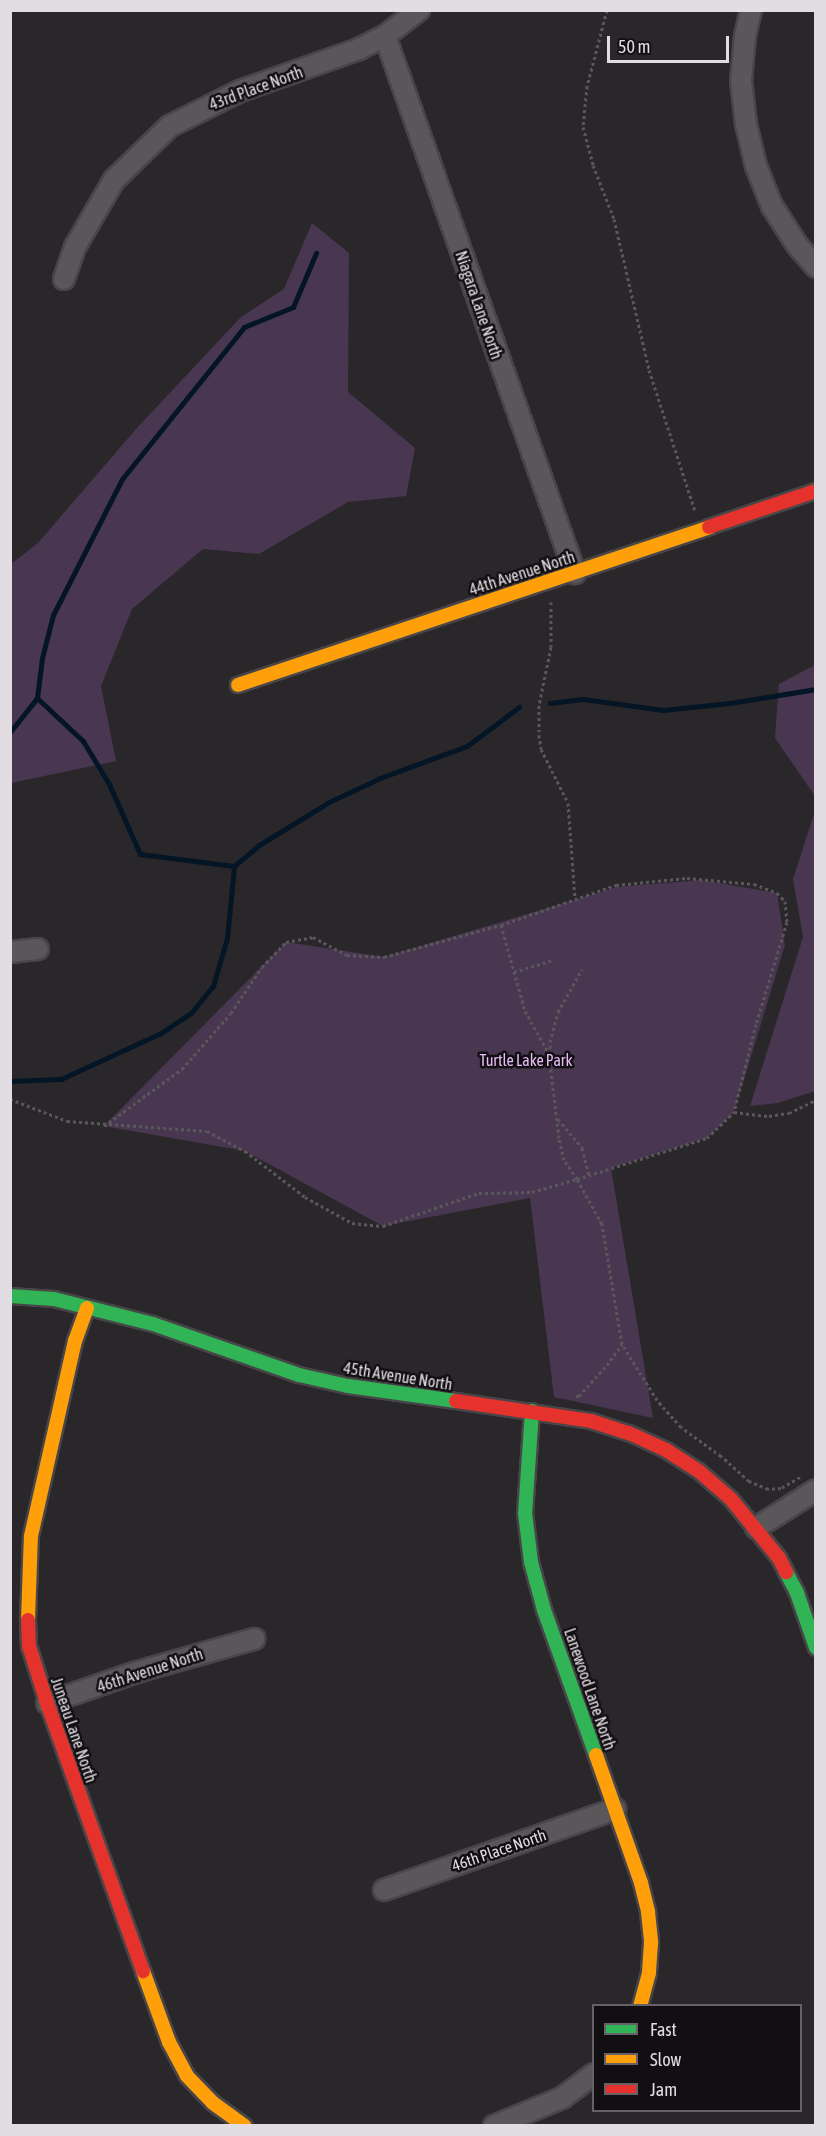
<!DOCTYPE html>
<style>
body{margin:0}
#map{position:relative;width:826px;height:2136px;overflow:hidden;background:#2a272b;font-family:"Asap Condensed",sans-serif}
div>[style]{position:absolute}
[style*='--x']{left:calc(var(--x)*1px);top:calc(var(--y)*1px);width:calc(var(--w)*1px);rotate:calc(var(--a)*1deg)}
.green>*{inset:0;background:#493651}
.stream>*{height:5px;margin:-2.5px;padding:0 2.5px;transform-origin:2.5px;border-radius:2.5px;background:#041526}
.path>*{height:3px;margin-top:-1.5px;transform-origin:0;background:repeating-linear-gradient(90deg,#5a575b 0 3px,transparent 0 6px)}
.roads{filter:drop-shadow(2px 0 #484549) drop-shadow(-2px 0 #484549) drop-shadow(0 2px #484549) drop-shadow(0 -2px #484549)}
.street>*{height:20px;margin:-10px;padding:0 10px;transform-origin:10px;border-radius:10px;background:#5a575b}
.fast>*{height:14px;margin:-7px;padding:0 7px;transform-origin:7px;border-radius:7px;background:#30b455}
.slow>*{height:14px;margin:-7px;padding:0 7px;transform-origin:7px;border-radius:7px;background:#ff9f0a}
.jam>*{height:14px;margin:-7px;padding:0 7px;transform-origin:7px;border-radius:7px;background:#e5322d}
span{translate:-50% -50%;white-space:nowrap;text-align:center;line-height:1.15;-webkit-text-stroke:5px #120f13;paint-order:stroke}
.street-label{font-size:16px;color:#e1dde2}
.park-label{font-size:16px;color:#e7bcf6}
.frame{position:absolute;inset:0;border:12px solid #e1dde2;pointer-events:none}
.legend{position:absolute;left:592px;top:2004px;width:210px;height:108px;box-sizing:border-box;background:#120f13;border:2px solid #656166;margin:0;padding:8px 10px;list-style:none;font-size:18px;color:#e1dde2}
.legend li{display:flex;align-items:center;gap:12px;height:30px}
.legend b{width:30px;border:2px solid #656166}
.scale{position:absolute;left:607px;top:36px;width:122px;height:27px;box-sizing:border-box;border:3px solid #e1dde2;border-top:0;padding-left:8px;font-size:18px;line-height:21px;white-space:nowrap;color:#e1dde2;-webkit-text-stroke:4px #120f13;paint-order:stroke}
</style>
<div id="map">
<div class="green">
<div style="clip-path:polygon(312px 223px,349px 253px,348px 392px,415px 448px,406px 496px,348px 502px,259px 554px,203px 549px,132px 609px,101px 686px,116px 761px,11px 783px,11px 564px,38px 543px,136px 429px,241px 317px,284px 289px)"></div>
<div style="clip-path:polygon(815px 665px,815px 796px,775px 738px,779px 684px)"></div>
<div style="clip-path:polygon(815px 811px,815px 1091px,778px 1103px,750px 1106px,803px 937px,793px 879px)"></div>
<div style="clip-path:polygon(701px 880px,777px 893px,785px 945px,734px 1112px,707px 1138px,611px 1168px,653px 1418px,554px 1397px,530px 1198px,383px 1226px,245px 1151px,104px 1126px,286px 942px,384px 957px,617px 887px)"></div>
</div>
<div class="stream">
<div style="--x:550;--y:703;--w:33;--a:-7"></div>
<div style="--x:583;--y:699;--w:81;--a:7.8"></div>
<div style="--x:663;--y:710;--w:67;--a:-6"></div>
<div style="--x:730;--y:703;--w:87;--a:-9.2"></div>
<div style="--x:10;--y:732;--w:43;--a:-51.5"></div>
<div style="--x:234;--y:866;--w:95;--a:-172.7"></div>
<div style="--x:140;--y:854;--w:77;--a:-113.9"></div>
<div style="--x:109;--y:784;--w:50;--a:-121.2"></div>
<div style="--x:83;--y:741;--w:63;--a:-136.9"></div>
<div style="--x:37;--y:698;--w:40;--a:-82.9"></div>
<div style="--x:42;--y:658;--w:44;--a:-75.7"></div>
<div style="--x:53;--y:615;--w:153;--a:-63.1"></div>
<div style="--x:122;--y:479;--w:195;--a:-51.2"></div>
<div style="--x:244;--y:327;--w:53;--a:-22.2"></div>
<div style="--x:293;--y:307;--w:59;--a:-66.9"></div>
<div style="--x:10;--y:1081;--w:51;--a:-2.2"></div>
<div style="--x:61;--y:1079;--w:110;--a:-24.7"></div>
<div style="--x:161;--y:1033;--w:36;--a:-34"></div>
<div style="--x:191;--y:1013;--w:35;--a:-51"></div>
<div style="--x:213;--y:986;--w:50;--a:-73.7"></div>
<div style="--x:227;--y:938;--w:72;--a:-84.4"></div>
<div style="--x:234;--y:866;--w:33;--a:-40"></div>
<div style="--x:259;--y:845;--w:82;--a:-31.6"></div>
<div style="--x:329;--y:802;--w:56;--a:-25.2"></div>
<div style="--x:380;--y:778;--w:93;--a:-20.2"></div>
<div style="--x:467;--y:746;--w:65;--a:-36.9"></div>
</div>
<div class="path">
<div style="--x:607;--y:10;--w:79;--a:104.7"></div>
<div style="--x:587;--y:86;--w:41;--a:95.6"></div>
<div style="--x:583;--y:127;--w:39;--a:75"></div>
<div style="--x:593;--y:165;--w:58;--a:68.7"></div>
<div style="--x:614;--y:219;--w:155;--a:76.9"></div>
<div style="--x:649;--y:370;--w:148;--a:71.9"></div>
<div style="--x:551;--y:602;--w:45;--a:90"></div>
<div style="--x:551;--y:647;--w:59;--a:101.7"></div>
<div style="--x:539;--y:705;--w:30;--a:90"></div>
<div style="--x:539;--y:735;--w:14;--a:82"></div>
<div style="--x:541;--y:749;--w:60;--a:63.4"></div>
<div style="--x:568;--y:803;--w:95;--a:85.8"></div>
<div style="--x:501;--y:925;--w:89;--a:74.4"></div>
<div style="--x:525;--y:1011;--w:49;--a:60.8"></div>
<div style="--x:514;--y:972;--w:39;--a:-17"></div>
<div style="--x:10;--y:1099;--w:61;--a:21.1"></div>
<div style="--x:67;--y:1121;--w:140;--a:4.1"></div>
<div style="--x:207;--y:1131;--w:43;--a:27.8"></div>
<div style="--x:245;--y:1151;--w:76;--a:37.5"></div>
<div style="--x:305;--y:1197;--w:54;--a:29"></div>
<div style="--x:352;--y:1223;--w:31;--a:6"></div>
<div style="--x:383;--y:1226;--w:102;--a:-19"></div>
<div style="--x:479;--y:1193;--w:53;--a:-1.1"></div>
<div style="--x:532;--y:1192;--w:47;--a:-16.1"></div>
<div style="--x:577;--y:1179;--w:23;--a:-124"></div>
<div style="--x:564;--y:1160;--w:23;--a:-103"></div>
<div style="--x:559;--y:1138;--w:66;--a:-96.9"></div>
<div style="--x:551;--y:1072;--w:30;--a:-92"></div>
<div style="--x:550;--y:1042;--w:31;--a:-75"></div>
<div style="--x:558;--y:1012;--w:49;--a:-60.8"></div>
<div style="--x:558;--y:1119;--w:38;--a:50"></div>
<div style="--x:582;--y:1148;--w:29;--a:76"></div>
<div style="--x:104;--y:1126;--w:97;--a:-36.2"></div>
<div style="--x:182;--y:1069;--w:74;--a:-48.8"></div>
<div style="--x:231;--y:1013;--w:55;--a:-56"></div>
<div style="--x:262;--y:967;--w:35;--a:-46"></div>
<div style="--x:286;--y:942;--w:27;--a:-10"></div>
<div style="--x:313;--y:937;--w:38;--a:28"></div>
<div style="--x:347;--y:955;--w:37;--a:3"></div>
<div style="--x:384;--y:957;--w:121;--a:-15.3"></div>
<div style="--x:501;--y:925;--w:122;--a:-19.2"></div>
<div style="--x:616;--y:885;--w:71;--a:-5.6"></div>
<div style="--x:687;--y:878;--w:67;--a:5.1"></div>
<div style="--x:754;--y:884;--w:25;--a:21"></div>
<div style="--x:777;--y:893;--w:11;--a:45"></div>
<div style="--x:785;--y:901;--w:21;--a:85"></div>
<div style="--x:787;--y:922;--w:107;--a:106.9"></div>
<div style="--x:756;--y:1024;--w:91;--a:104"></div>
<div style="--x:576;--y:1396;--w:3;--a:0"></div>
<div style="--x:579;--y:1396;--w:42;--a:-47.9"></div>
<div style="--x:607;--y:1365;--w:26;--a:-54"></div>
<div style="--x:800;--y:1477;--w:22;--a:150"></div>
<div style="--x:781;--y:1488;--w:13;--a:176"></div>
<div style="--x:768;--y:1489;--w:21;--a:-157"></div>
<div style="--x:749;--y:1481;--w:38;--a:-138"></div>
<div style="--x:721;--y:1456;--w:49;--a:-144.1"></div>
<div style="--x:681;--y:1427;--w:36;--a:-132"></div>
<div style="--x:657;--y:1400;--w:66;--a:-122"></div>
<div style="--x:622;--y:1344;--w:122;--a:-99.5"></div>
<div style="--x:602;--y:1224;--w:51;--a:-119.1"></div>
<div style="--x:577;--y:1179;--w:136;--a:-17.5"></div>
<div style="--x:707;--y:1138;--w:37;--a:-44"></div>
<div style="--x:734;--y:1112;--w:35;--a:7"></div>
<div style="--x:769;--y:1116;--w:20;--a:-9"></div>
<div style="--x:789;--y:1113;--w:30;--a:-26"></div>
</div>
<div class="roads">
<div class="street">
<div style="--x:751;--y:10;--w:27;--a:103"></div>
<div style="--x:745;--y:36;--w:45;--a:95.1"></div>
<div style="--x:741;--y:81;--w:43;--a:83.4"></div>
<div style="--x:746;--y:124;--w:43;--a:76.6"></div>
<div style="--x:756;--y:166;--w:43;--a:68.2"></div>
<div style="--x:772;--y:206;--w:46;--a:57.3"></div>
<div style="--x:797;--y:245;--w:29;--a:49"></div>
<div style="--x:385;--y:36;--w:570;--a:70.52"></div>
<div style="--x:64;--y:279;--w:34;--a:-71"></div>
<div style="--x:75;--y:247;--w:78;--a:-59.8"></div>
<div style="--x:114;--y:180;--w:78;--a:-44"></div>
<div style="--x:170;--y:126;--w:78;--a:-26.6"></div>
<div style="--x:240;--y:91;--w:126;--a:-19.4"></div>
<div style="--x:359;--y:49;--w:29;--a:-27"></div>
<div style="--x:385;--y:36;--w:43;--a:-37.4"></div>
<div style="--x:10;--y:952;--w:28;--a:-6"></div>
<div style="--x:756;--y:1528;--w:71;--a:-32.3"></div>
<div style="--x:47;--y:1703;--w:95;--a:-19"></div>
<div style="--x:137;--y:1672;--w:122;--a:-15.8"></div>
<div style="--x:384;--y:1890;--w:245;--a:-19.3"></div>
<div style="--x:494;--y:2126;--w:74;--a:-22.4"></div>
<div style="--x:562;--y:2098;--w:40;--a:-37"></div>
</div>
<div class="fast">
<div style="--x:10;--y:1296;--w:44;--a:3.9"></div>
<div style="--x:54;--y:1299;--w:102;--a:14.2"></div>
<div style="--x:153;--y:1324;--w:155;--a:19.3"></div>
<div style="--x:299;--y:1375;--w:50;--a:12.7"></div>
<div style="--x:348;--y:1386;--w:109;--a:7.9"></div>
<div style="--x:532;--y:1411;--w:102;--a:93.9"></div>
<div style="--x:525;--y:1513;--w:49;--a:83"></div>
<div style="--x:531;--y:1562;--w:50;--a:74.8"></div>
<div style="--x:544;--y:1610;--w:154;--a:70.3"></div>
<div style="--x:786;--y:1572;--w:24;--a:62"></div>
<div style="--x:797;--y:1593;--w:58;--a:70.9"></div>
</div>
<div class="slow">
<div style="--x:238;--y:685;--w:497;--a:-18.5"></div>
<div style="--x:28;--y:1620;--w:84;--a:-88"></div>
<div style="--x:31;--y:1536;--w:200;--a:-77.3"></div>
<div style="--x:75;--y:1341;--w:35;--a:-70"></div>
<div style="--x:596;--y:1755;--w:136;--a:70.6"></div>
<div style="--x:641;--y:1883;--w:30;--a:76"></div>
<div style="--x:648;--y:1912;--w:31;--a:84"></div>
<div style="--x:651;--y:1943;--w:30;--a:94"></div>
<div style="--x:649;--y:1973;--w:34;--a:105"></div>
<div style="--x:143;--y:1971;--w:76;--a:69.9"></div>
<div style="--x:169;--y:2042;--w:38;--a:62"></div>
<div style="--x:187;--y:2076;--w:37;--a:46"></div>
<div style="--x:213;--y:2103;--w:39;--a:36"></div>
</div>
<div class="jam">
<div style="--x:709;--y:527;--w:113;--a:-18.6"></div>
<div style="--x:456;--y:1401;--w:136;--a:8.4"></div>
<div style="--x:591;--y:1421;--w:40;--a:18"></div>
<div style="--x:629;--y:1433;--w:41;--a:24.7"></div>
<div style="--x:666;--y:1450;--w:40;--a:32.9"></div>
<div style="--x:700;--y:1472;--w:41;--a:41.1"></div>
<div style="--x:731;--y:1499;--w:76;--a:50.9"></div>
<div style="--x:779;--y:1558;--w:16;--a:63"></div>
<div style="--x:28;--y:1620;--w:26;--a:88"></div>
<div style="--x:29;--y:1646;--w:60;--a:72.5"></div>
<div style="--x:47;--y:1703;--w:285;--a:70.3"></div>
</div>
</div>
<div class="street-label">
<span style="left:256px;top:88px;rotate:-20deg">43rd Place North</span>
<span style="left:479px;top:305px;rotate:71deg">Niagara Lane North</span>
<span style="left:522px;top:573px;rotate:-18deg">44th Avenue North</span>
<span style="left:398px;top:1376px;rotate:9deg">45th Avenue North</span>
<span style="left:150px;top:1670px;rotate:-18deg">46th Avenue North</span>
<span style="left:590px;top:1689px;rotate:71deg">Lanewood Lane North</span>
<span style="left:74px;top:1730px;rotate:71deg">Juneau Lane North</span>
<span style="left:499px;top:1850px;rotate:-19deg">46th Place North</span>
</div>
<div class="park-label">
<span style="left:526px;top:1060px">Turtle Lake Park</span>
</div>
<div class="frame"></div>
<ul class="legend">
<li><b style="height:8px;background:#30b455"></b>Fast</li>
<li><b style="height:8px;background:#ff9f0a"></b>Slow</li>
<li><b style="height:8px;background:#e5322d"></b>Jam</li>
</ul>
<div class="scale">50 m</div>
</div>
